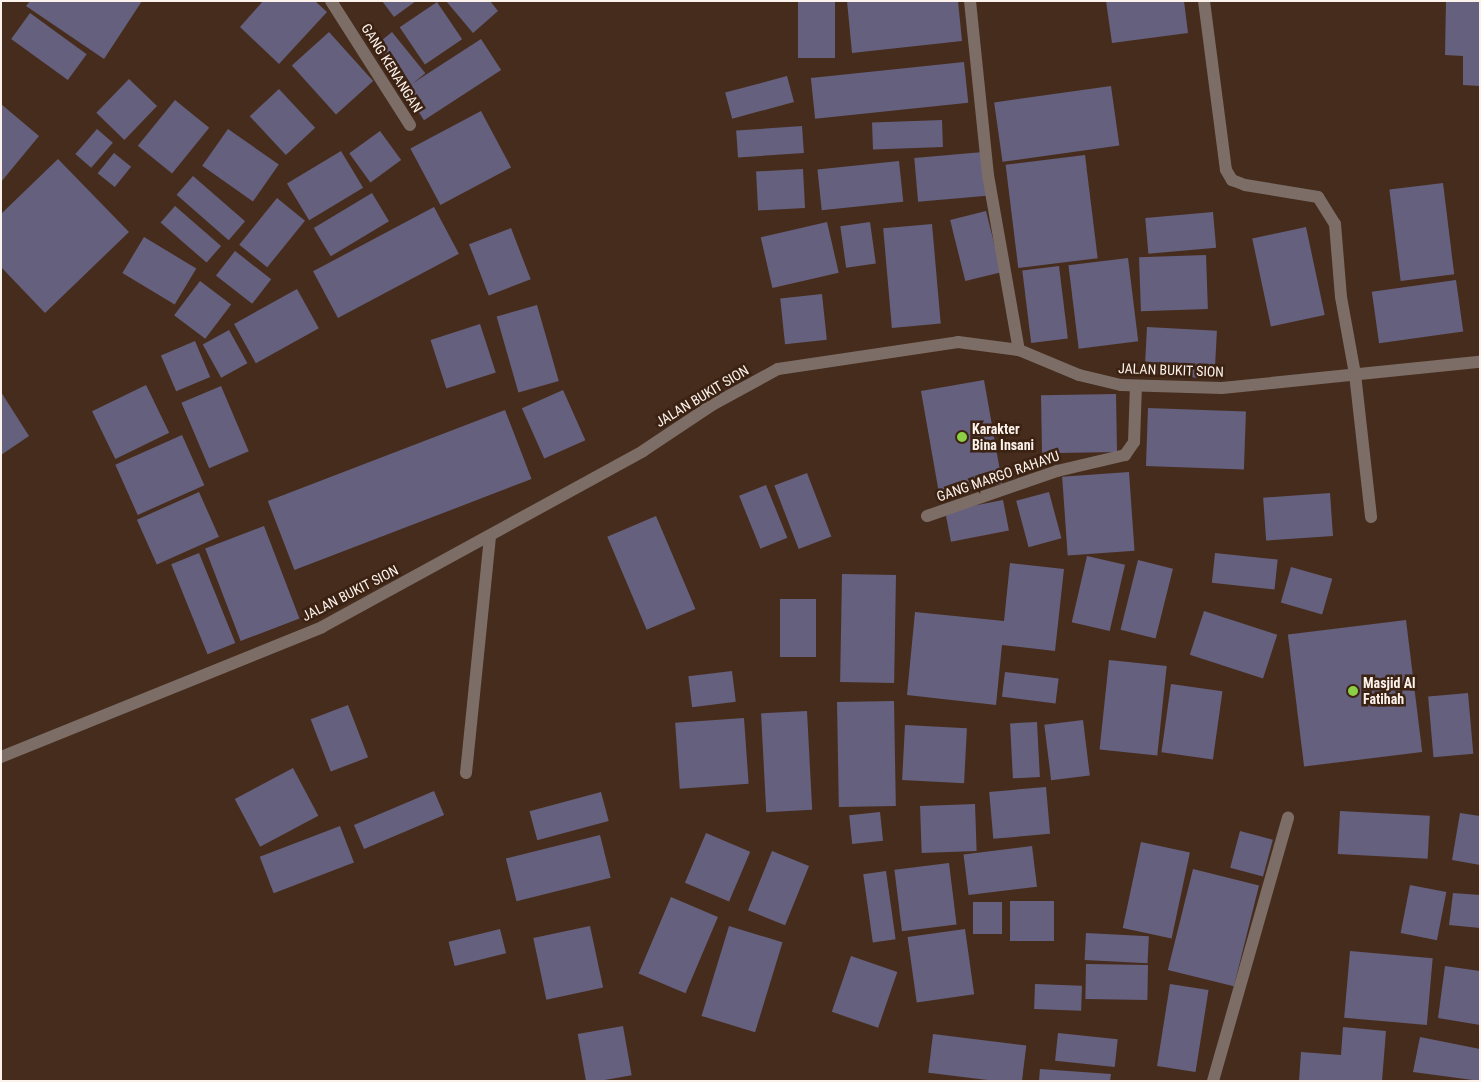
<!DOCTYPE html>
<style>
body{margin:0}
#map{position:relative;width:1481px;height:1082px;overflow:hidden;background:#462c1c;font-family:"Roboto Condensed",sans-serif}
div>[style]{position:absolute}
[style*='--x']{left:calc(var(--x)*1px);top:calc(var(--y)*1px);width:calc(var(--w)*1px);rotate:calc(var(--a)*1deg)}
.building>*{inset:0;background:#65607e;transform-origin:0 0}
.minor>*{height:12px;margin:-6px;padding:0 6px;transform-origin:6px;border-radius:6px;background:#7c6d67}
.dots>*{width:14px;height:14px;translate:-50% -50%;box-sizing:border-box;border:2px solid #3b2212;border-radius:50%}
span{translate:-50% -50%;white-space:nowrap;text-align:center;line-height:1.15;-webkit-text-stroke:5px #3b2212;paint-order:stroke}
.street-label{font-size:14px;color:#fcf2ec}
.poi-label{font-size:14px;color:#fcf2ec;font-weight:700}
.left{translate:0 -50%;text-align:left}
.frame{position:absolute;inset:0;border:2px solid #fcf2ec;pointer-events:none}
</style>
<div id="map">
<div class="building">
<div style="clip-path:polygon(30px 1px,142px 1px,104px 59px,26px 6px)"></div>
<div style="clip-path:polygon(263px 1px,315px 1px,327px 12px,279px 64px,240px 27px)"></div>
<div style="clip-path:polygon(382px 1px,416px 1px,394px 17px)"></div>
<div style="clip-path:polygon(446px 1px,490px 1px,498px 11px,473px 33px)"></div>
<div style="left:798px;top:1px;width:37px;height:57px"></div>
<div style="clip-path:polygon(847px 1px,958px 1px,962px 41px,852px 53px)"></div>
<div style="clip-path:polygon(1106px 1px,1184px 1px,1188px 33px,1112px 43px)"></div>
<div style="clip-path:polygon(1446px 1px,1480px 1px,1480px 86px,1463px 85px,1463px 56px,1445px 55px)"></div>
<div style="left:437px;top:2px;width:45px;height:45px;rotate:56deg"></div>
<div style="left:30px;top:13px;width:70px;height:32px;rotate:36deg"></div>
<div style="left:329px;top:32px;width:66px;height:50px;rotate:48deg"></div>
<div style="left:392px;top:32px;width:53px;height:22px;rotate:51deg"></div>
<div style="left:481px;top:39px;width:37px;height:92px;rotate:57deg"></div>
<div style="left:964px;top:62px;width:41px;height:154px;rotate:84deg"></div>
<div style="left:787px;top:76px;width:27px;height:64px;rotate:75deg"></div>
<div style="left:129px;top:79px;width:39px;height:47px;rotate:44deg"></div>
<div style="left:1111px;top:86px;width:60px;height:118px;rotate:82deg"></div>
<div style="left:279px;top:89px;width:53px;height:40px;rotate:47deg"></div>
<div style="left:175px;top:100px;width:44px;height:59px;rotate:39deg"></div>
<div style="clip-path:polygon(1px 104px,39px 136px,1px 182px)"></div>
<div style="left:481px;top:111px;width:64px;height:80px;rotate:62deg"></div>
<div style="left:942px;top:120px;width:27px;height:70px;rotate:88deg"></div>
<div style="left:802px;top:126px;width:27px;height:66px;rotate:86deg"></div>
<div style="left:97px;top:129px;width:21px;height:33px;rotate:41deg"></div>
<div style="left:228px;top:129px;width:62px;height:45px;rotate:35deg"></div>
<div style="left:380px;top:131px;width:36px;height:38px;rotate:54deg"></div>
<div style="left:341px;top:151px;width:43px;height:63px;rotate:59deg"></div>
<div style="left:983px;top:152px;width:44px;height:69px;rotate:85deg"></div>
<div style="left:114px;top:153px;width:22px;height:26px;rotate:39deg"></div>
<div style="left:1085px;top:155px;width:104px;height:80px;rotate:83deg"></div>
<div style="clip-path:polygon(58px 159px,129px 232px,45px 313px,1px 267px,1px 214px)"></div>
<div style="left:899px;top:161px;width:41px;height:82px;rotate:84deg"></div>
<div style="left:803px;top:169px;width:39px;height:47px;rotate:87deg"></div>
<div style="left:193px;top:176px;width:69px;height:25px;rotate:41deg"></div>
<div style="left:1443px;top:183px;width:92px;height:54px;rotate:83deg"></div>
<div style="left:372px;top:193px;width:33px;height:68px;rotate:59deg"></div>
<div style="left:277px;top:198px;width:36px;height:60px;rotate:39deg"></div>
<div style="left:175px;top:206px;width:61px;height:22px;rotate:41deg"></div>
<div style="left:434px;top:207px;width:53px;height:137px;rotate:62deg"></div>
<div style="left:986px;top:211px;width:63px;height:37px;rotate:76deg"></div>
<div style="left:1213px;top:212px;width:36px;height:68px;rotate:85deg"></div>
<div style="left:827px;top:222px;width:52px;height:68px;rotate:77deg"></div>
<div style="left:870px;top:222px;width:42px;height:30px;rotate:82deg"></div>
<div style="left:932px;top:224px;width:100px;height:49px;rotate:85deg"></div>
<div style="left:1306px;top:227px;width:90px;height:55px;rotate:78deg"></div>
<div style="left:511px;top:228px;width:55px;height:45px;rotate:69deg"></div>
<div style="left:144px;top:237px;width:61px;height:42px;rotate:31deg"></div>
<div style="left:235px;top:251px;width:46px;height:31px;rotate:38deg"></div>
<div style="left:1206px;top:255px;width:54px;height:67px;rotate:88deg"></div>
<div style="left:1128px;top:258px;width:84px;height:60px;rotate:83deg"></div>
<div style="left:1059px;top:266px;width:73px;height:37px;rotate:83deg"></div>
<div style="left:1456px;top:280px;width:52px;height:85px;rotate:82deg"></div>
<div style="left:200px;top:281px;width:39px;height:43px;rotate:37deg"></div>
<div style="left:297px;top:289px;width:45px;height:72px;rotate:61deg"></div>
<div style="left:822px;top:294px;width:46px;height:42px;rotate:84deg"></div>
<div style="left:537px;top:305px;width:79px;height:42px;rotate:74deg"></div>
<div style="left:480px;top:324px;width:51px;height:52px;rotate:72deg"></div>
<div style="left:1147px;top:327px;width:70px;height:48px;rotate:3deg"></div>
<div style="left:229px;top:330px;width:38px;height:30px;rotate:61deg"></div>
<div style="left:195px;top:341px;width:39px;height:37px;rotate:67deg"></div>
<div style="left:984px;top:380px;width:105px;height:64px;rotate:80deg"></div>
<div style="left:146px;top:385px;width:53px;height:60px;rotate:64deg"></div>
<div style="left:221px;top:386px;width:71px;height:43px;rotate:67deg"></div>
<div style="left:563px;top:390px;width:55px;height:45px;rotate:66deg"></div>
<div style="clip-path:polygon(1px 392px,29px 436px,1px 455px)"></div>
<div style="left:1116px;top:394px;width:58px;height:75px;rotate:89deg"></div>
<div style="left:1148px;top:408px;width:98px;height:58px;rotate:2deg"></div>
<div style="left:505px;top:410px;width:74px;height:254px;rotate:69deg"></div>
<div style="left:182px;top:435px;width:55px;height:73px;rotate:66deg"></div>
<div style="left:1129px;top:472px;width:79px;height:67px;rotate:86deg"></div>
<div style="left:807px;top:473px;width:68px;height:35px;rotate:69deg"></div>
<div style="left:766px;top:485px;width:57px;height:29px;rotate:68deg"></div>
<div style="left:199px;top:492px;width:49px;height:68px;rotate:66deg"></div>
<div style="left:1049px;top:492px;width:48px;height:34px;rotate:75deg"></div>
<div style="left:1330px;top:493px;width:43px;height:67px;rotate:86deg"></div>
<div style="left:1003px;top:500px;width:31px;height:59px;rotate:79deg"></div>
<div style="left:656px;top:516px;width:101px;height:53px;rotate:67deg"></div>
<div style="left:264px;top:526px;width:99px;height:63px;rotate:69deg"></div>
<div style="left:199px;top:553px;width:97px;height:30px;rotate:68deg"></div>
<div style="left:1215px;top:553px;width:63px;height:30px;rotate:6deg"></div>
<div style="left:1087px;top:556px;width:39px;height:68px;rotate:13deg"></div>
<div style="left:1138px;top:560px;width:36px;height:72px;rotate:14deg"></div>
<div style="clip-path:polygon(1010px 563px,1064px 569px,1055px 651px,1002px 645px,996px 705px,907px 695px,915px 612px,1004px 621px)"></div>
<div style="left:1291px;top:567px;width:43px;height:37px;rotate:16deg"></div>
<div style="left:842px;top:574px;width:54px;height:108px;rotate:1deg"></div>
<div style="left:780px;top:599px;width:36px;height:58px"></div>
<div style="left:1204px;top:611px;width:77px;height:46px;rotate:18deg"></div>
<div style="left:1406px;top:620px;width:133px;height:119px;rotate:83deg"></div>
<div style="left:1109px;top:660px;width:58px;height:90px;rotate:6deg"></div>
<div style="left:732px;top:671px;width:31px;height:44px;rotate:83deg"></div>
<div style="left:1005px;top:672px;width:54px;height:25px;rotate:7deg"></div>
<div style="left:1171px;top:684px;width:52px;height:69px;rotate:8deg"></div>
<div style="left:1468px;top:693px;width:61px;height:40px;rotate:85deg"></div>
<div style="left:894px;top:701px;width:105px;height:57px;rotate:89deg"></div>
<div style="left:348px;top:705px;width:56px;height:40px;rotate:69deg"></div>
<div style="left:807px;top:711px;width:99px;height:46px;rotate:87deg"></div>
<div style="left:744px;top:718px;width:66px;height:69px;rotate:86deg"></div>
<div style="left:1083px;top:720px;width:56px;height:39px;rotate:83deg"></div>
<div style="left:1037px;top:722px;width:55px;height:27px;rotate:87deg"></div>
<div style="left:905px;top:725px;width:62px;height:55px;rotate:3deg"></div>
<div style="left:293px;top:768px;width:54px;height:66px;rotate:62deg"></div>
<div style="left:1046px;top:787px;width:47px;height:57px;rotate:85deg"></div>
<div style="left:434px;top:791px;width:26px;height:87px;rotate:67deg"></div>
<div style="left:601px;top:792px;width:30px;height:74px;rotate:75deg"></div>
<div style="left:975px;top:804px;width:47px;height:55px;rotate:88deg"></div>
<div style="left:1340px;top:811px;width:90px;height:43px;rotate:3deg"></div>
<div style="left:880px;top:812px;width:29px;height:31px;rotate:84deg"></div>
<div style="clip-path:polygon(1460px 813px,1480px 816px,1480px 865px,1452px 860px)"></div>
<div style="left:340px;top:826px;width:39px;height:86px;rotate:69deg"></div>
<div style="left:1240px;top:831px;width:34px;height:38px;rotate:15deg"></div>
<div style="left:706px;top:833px;width:48px;height:54px;rotate:23deg"></div>
<div style="left:600px;top:835px;width:44px;height:97px;rotate:76deg"></div>
<div style="left:1141px;top:842px;width:50px;height:88px;rotate:12deg"></div>
<div style="left:1032px;top:846px;width:41px;height:69px;rotate:83deg"></div>
<div style="left:772px;top:851px;width:40px;height:64px;rotate:22deg"></div>
<div style="left:949px;top:863px;width:62px;height:55px;rotate:83deg"></div>
<div style="left:1193px;top:869px;width:68px;height:104px;rotate:14deg"></div>
<div style="left:886px;top:871px;width:69px;height:23px;rotate:82deg"></div>
<div style="left:1410px;top:885px;width:37px;height:49px;rotate:11deg"></div>
<div style="clip-path:polygon(1453px 893px,1480px 895px,1480px 928px,1449px 925px)"></div>
<div style="left:671px;top:897px;width:51px;height:83px;rotate:23deg"></div>
<div style="left:1010px;top:901px;width:44px;height:40px"></div>
<div style="left:973px;top:902px;width:29px;height:32px"></div>
<div style="left:590px;top:926px;width:63px;height:58px;rotate:78deg"></div>
<div style="left:729px;top:926px;width:56px;height:94px;rotate:17deg"></div>
<div style="left:500px;top:929px;width:25px;height:53px;rotate:76deg"></div>
<div style="left:965px;top:929px;width:66px;height:58px;rotate:82deg"></div>
<div style="left:1086px;top:933px;width:63px;height:27px;rotate:3deg"></div>
<div style="left:1350px;top:951px;width:83px;height:67px;rotate:5deg"></div>
<div style="left:851px;top:956px;width:49px;height:59px;rotate:19deg"></div>
<div style="left:1086px;top:964px;width:62px;height:35px;rotate:1deg"></div>
<div style="clip-path:polygon(1445px 966px,1480px 971px,1480px 1025px,1438px 1018px)"></div>
<div style="left:1035px;top:984px;width:47px;height:25px;rotate:2deg"></div>
<div style="left:1170px;top:984px;width:39px;height:83px;rotate:9deg"></div>
<div style="left:623px;top:1026px;width:50px;height:46px;rotate:80deg"></div>
<div style="clip-path:polygon(1343px 1027px,1386px 1031px,1382px 1081px,1299px 1081px,1301px 1052px,1341px 1055px)"></div>
<div style="left:1058px;top:1033px;width:60px;height:28px;rotate:6deg"></div>
<div style="left:933px;top:1034px;width:94px;height:39px;rotate:7deg"></div>
<div style="clip-path:polygon(1420px 1037px,1480px 1049px,1480px 1081px,1413px 1072px)"></div>
<div style="clip-path:polygon(1040px 1069px,1111px 1074px,1110px 1081px,1039px 1081px)"></div>
</div>
<div class="minor">
<div style="--x:331;--y:1;--w:147;--a:57.5"></div>
<div style="--x:970;--y:1;--w:175;--a:84.1"></div>
<div style="--x:988;--y:175;--w:178;--a:80"></div>
<div style="--x:1204;--y:1;--w:170;--a:82.6"></div>
<div style="--x:1226;--y:170;--w:12;--a:59"></div>
<div style="--x:1232;--y:180;--w:14;--a:21"></div>
<div style="--x:1245;--y:185;--w:74;--a:9.3"></div>
<div style="--x:1318;--y:197;--w:32;--a:58"></div>
<div style="--x:1335;--y:224;--w:73;--a:85.3"></div>
<div style="--x:1341;--y:297;--w:78;--a:79.7"></div>
<div style="--x:1355;--y:374;--w:144;--a:83.6"></div>
<div style="--x:927;--y:516;--w:138;--a:-19.1"></div>
<div style="--x:1057;--y:471;--w:70;--a:-13.2"></div>
<div style="--x:1125;--y:455;--w:16;--a:-55"></div>
<div style="--x:1134;--y:442;--w:56;--a:-88"></div>
<div style="--x:1;--y:757;--w:346;--a:-22"></div>
<div style="--x:322;--y:627;--w:366;--a:-28.7"></div>
<div style="--x:643;--y:451;--w:83;--a:-33.7"></div>
<div style="--x:712;--y:405;--w:75;--a:-28.6"></div>
<div style="--x:778;--y:369;--w:182;--a:-8.5"></div>
<div style="--x:958;--y:342;--w:62;--a:7.5"></div>
<div style="--x:1019;--y:350;--w:65;--a:22.6"></div>
<div style="--x:1079;--y:375;--w:43;--a:13.4"></div>
<div style="--x:1121;--y:385;--w:101;--a:1.7"></div>
<div style="--x:1222;--y:388;--w:259;--a:-5.8"></div>
<div style="--x:466;--y:773;--w:238;--a:-84.2"></div>
<div style="--x:1213;--y:1081;--w:274;--a:-74.1"></div>
</div>
<div class="dots">
<div style="left:962px;top:437px;background:#8cce45"></div>
<div style="left:1353px;top:691px;background:#8cce45"></div>
</div>
<div class="street-label">
<span style="left:392px;top:68px;rotate:58deg">GANG KENANGAN</span>
<span style="left:1171px;top:370px;rotate:2deg">JALAN BUKIT SION</span>
<span style="left:702px;top:396px;rotate:-31deg">JALAN BUKIT SION</span>
<span style="left:998px;top:476px;rotate:-19deg">GANG MARGO RAHAYU</span>
<span style="left:350px;top:593px;rotate:-27deg">JALAN BUKIT SION</span>
</div>
<div class="poi-label">
<span class="left" style="left:972px;top:437px">Karakter<br>Bina Insani</span>
<span class="left" style="left:1363px;top:691px">Masjid Al<br>Fatihah</span>
</div>
<div class="frame"></div>
</div>
